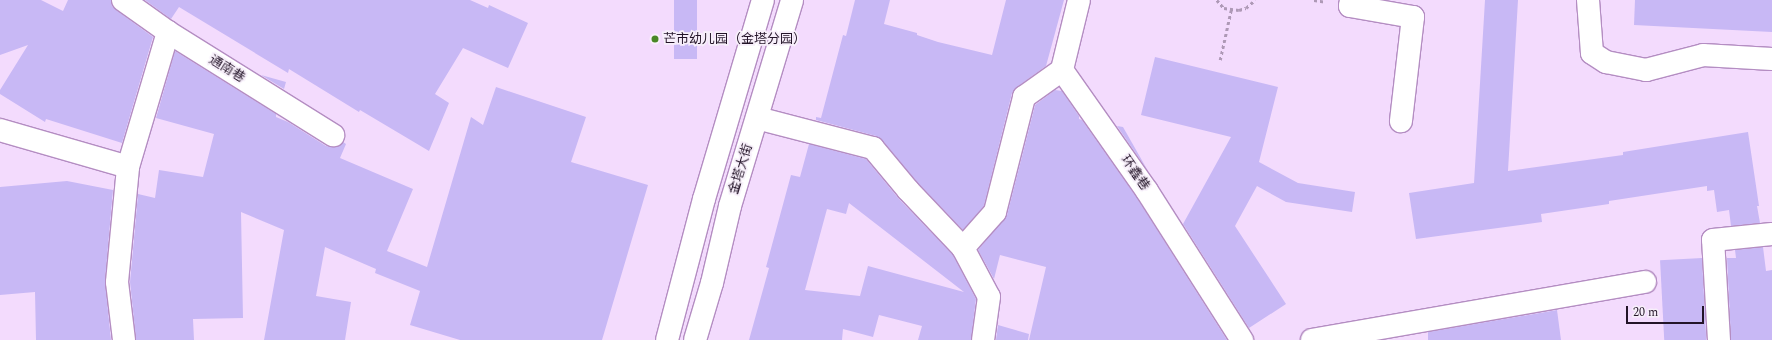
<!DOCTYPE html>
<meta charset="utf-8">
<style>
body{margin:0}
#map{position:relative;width:1772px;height:340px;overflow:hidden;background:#f3dbfd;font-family:Spectral,"Noto Sans SC",serif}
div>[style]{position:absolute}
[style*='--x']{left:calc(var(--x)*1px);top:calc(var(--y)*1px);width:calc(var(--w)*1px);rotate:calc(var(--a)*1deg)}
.building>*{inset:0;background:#c8b8f5;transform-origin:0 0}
.path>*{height:2.5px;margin-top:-1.25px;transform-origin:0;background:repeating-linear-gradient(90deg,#ae99b6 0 3px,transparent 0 6px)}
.roads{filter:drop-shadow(1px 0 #b48dc2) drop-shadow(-1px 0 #b48dc2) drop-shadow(0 1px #b48dc2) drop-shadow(0 -1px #b48dc2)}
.minor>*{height:22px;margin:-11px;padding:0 11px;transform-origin:11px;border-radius:11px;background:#fff}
.major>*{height:22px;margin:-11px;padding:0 11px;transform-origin:11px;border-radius:11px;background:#fff}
.dots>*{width:11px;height:11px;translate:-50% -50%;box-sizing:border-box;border:2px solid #f7effa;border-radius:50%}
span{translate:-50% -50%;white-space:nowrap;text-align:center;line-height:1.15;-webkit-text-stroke:3.5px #f7effa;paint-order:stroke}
.poi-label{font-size:13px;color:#231428}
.left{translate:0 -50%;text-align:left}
.street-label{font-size:13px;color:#231428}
.scale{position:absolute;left:1626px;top:306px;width:78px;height:18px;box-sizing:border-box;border:2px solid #231428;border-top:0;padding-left:5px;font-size:12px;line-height:14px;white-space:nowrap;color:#231428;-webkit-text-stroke:3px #f7effa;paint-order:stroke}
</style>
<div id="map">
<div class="building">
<div style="clip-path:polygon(0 0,41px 0,63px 11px,68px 0,111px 0,112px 6px,116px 10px,153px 37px,122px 143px,46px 119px,45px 122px,0 94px,0 90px,28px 45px,0 55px)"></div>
<div style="clip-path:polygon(145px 0,470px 0,488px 8px,489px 5px,528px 23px,508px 68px,463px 48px,435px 94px,449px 103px,429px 151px,360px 110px,359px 112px,289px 69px,288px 73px,179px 7px,171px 19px)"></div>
<div style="left:674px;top:0;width:23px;height:59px"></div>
<div style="clip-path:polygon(855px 0,890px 0,884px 24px,917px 33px,917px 35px,938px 42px,992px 55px,1006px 0,1064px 0,1046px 66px,1017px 87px,1012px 93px,984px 206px,963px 230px,917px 182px,882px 140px,876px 136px,816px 120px,816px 117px,821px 118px,843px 35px,846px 36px)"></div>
<div style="clip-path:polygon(1485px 0,1518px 0,1508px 171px,1623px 155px,1623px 152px,1748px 132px,1759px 206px,1757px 206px,1760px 223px,1731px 226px,1729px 210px,1717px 212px,1714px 190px,1707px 191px,1707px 186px,1609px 201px,1609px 204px,1541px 214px,1542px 222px,1416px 239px,1409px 193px,1474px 183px)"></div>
<div style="clip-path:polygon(1635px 0,1772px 0,1772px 32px,1634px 25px)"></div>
<div style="clip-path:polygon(175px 51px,276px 114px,276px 117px,288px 122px,326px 146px,333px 147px,343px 142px,346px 144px,340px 158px,413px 189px,387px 251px,427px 267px,471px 117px,483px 125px,496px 87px,586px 117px,571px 162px,648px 185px,602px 340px,460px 340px,410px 325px,420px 291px,375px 273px,376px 269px,325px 247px,316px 296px,351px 302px,345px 340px,264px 340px,284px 230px,241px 212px,243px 318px,193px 319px,194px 340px,136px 340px,130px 282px,138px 194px,155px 198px,159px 170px,203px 177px,214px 134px,156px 118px)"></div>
<div style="clip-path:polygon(1155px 57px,1278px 87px,1259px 162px,1298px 183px,1355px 192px,1352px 212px,1286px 202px,1257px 186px,1235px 226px,1286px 304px,1249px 328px,1183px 224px,1231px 137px,1141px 115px)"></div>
<div style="clip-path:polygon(261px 75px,286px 82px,284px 89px)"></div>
<div style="clip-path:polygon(1055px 90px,1062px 91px,1079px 116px,1079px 119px,1082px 120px,1137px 198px,1227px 340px,1029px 340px,1046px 267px,1000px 255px,994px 279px,978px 250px,1007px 215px,1035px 105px)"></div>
<div style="clip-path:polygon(1117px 126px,1123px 127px,1148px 171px)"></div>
<div style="clip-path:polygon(evenodd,809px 144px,866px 159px,899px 199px,953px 255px,976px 299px,971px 340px,918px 340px,922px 326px,879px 315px,873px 337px,843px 329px,842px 340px,749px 340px,769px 268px,766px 267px,791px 175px,800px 177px,809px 144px,849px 203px,964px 292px,868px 266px,860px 296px,805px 290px,827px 209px,846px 214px,849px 203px)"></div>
<div style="clip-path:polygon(67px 181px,113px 190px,105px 281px,111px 340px,36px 340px,35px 292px,0 295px,0 187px)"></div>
<div style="clip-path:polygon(1763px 247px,1766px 271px,1772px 270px,1772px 340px,1731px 340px,1727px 258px,1736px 258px,1735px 250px)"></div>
<div style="left:1702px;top:258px;width:82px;height:42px;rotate:87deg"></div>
<div style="clip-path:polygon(1557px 310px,1561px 340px,1428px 340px,1428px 332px)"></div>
<div style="clip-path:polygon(998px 325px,1029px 334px,1028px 340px,996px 340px)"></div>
</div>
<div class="path">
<div style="--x:1217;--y:0;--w:11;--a:49"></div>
<div style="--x:1224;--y:8;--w:15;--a:8"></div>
<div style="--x:1239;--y:10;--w:7;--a:-16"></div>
<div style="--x:1246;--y:8;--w:12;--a:-42"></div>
<div style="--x:1314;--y:0;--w:12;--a:9"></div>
<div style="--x:1220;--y:60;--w:51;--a:-77.6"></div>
</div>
<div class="roads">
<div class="minor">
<div style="--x:123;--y:0;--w:55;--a:35.4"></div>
<div style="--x:168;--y:32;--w:195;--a:32"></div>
<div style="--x:1079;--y:0;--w:72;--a:103.7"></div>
<div style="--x:1062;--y:70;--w:148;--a:54.9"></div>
<div style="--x:1147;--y:191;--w:177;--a:57.5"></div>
<div style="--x:1351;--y:0;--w:6;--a:99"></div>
<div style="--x:1350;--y:6;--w:64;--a:9.9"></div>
<div style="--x:1413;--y:17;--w:105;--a:96.6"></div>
<div style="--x:1588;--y:0;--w:53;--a:85.7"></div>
<div style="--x:1592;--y:53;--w:17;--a:33"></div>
<div style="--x:1606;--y:62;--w:41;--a:11.3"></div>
<div style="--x:1646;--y:70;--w:59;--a:-14.7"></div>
<div style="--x:1703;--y:55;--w:69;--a:3.3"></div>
<div style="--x:757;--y:118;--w:120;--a:14.5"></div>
<div style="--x:873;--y:148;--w:55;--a:50.2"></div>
<div style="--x:908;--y:190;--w:80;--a:46.5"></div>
<div style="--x:963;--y:248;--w:55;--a:62"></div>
<div style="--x:989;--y:297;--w:43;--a:97.9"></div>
<div style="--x:0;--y:130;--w:133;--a:16.1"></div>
<div style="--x:963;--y:248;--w:48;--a:-48.4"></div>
<div style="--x:995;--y:212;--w:119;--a:-75.8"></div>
<div style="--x:1024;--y:97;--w:47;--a:-35.4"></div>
<div style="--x:124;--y:340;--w:58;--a:-96.9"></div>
<div style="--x:117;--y:282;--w:116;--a:-84.5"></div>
<div style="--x:128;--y:167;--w:141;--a:-73.5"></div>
<div style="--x:1312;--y:340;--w:338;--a:-9.9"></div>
<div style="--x:1719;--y:340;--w:100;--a:-93.4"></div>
<div style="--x:1713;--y:240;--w:59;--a:-5.8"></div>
</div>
<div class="major">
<div style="--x:667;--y:340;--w:146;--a:-75.3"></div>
<div style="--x:704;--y:199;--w:208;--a:-73.5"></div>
<div style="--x:695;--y:340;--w:59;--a:-73.4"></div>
<div style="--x:712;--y:283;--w:79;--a:-76.8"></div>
<div style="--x:730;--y:206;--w:215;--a:-73.2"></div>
</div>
</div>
<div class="dots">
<div style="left:655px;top:39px;background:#488726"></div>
</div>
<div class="poi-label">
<span class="left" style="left:663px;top:39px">芒市幼儿园（金塔分园）</span>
</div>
<div class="street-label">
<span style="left:227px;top:69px;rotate:32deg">通南巷</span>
<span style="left:741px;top:169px;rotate:-73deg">金塔大街</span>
<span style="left:1135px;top:173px;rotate:55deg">环鑫巷</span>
</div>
<div class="scale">20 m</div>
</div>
